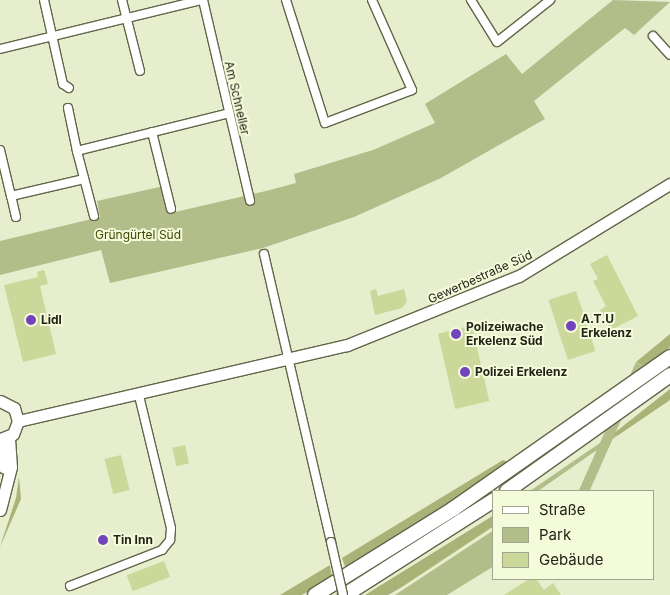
<!DOCTYPE html>
<meta charset="utf-8">
<style>
body{margin:0}
#map{position:relative;width:670px;height:595px;overflow:hidden;background:#e7eecd;font-family:Inter,sans-serif}
div>[style]{position:absolute}
[style*='--x']{left:calc(var(--x)*1px);top:calc(var(--y)*1px);width:calc(var(--w)*1px);rotate:calc(var(--a)*1deg)}
.green>*{inset:0;background:#b3bd89;transform-origin:0 0}
.forest>*{inset:0;background:#a9b378}
.building>*{inset:0;background:#ccd79a;transform-origin:0 0}
.roads{filter:drop-shadow(1px 0 #606649) drop-shadow(-1px 0 #606649) drop-shadow(0 1px #606649) drop-shadow(0 -1px #606649)}
.street>*{height:8px;margin:-4px;padding:0 4px;transform-origin:4px;border-radius:4px;background:#fff}
.secondary>*{height:11px;margin:-5.5px;padding:0 5.5px;transform-origin:5.5px;border-radius:5.5px;background:#fff}
.highway>*{height:14px;margin:-7px;padding:0 7px;transform-origin:7px;border-radius:7px;background:#fff}
.bridges{filter:drop-shadow(1px 0 #606649) drop-shadow(-1px 0 #606649) drop-shadow(0 1px #606649) drop-shadow(0 -1px #606649)}
.street-bridge>*{height:8px;margin:-4px;padding:0 4px;transform-origin:4px;border-radius:4px;background:#fff}
.dots>*{width:14px;height:14px;translate:-50% -50%;box-sizing:border-box;border:2px solid #f4fbda;border-radius:50%}
span{translate:-50% -50%;white-space:nowrap;text-align:center;line-height:1.15;-webkit-text-stroke:4px #f4fbda;paint-order:stroke}
.street-label{font-size:12px;color:#222418}
.park-label{font-size:12px;color:#3f4700}
.poi-label{font-size:12px;color:#222418;font-weight:700}
.left{translate:0 -50%;text-align:left}
.legend{position:absolute;left:492px;top:490px;width:162px;height:90px;box-sizing:border-box;background:#f4fbda;border:1px solid #a0a58c;margin:0;padding:6px 9px;list-style:none;font-size:15px;color:#222418}
.legend li{display:flex;align-items:center;gap:10px;height:25px}
.legend b{width:25px;border:1px solid #a0a58c}
</style>
<div id="map">
<div class="green">
<div style="clip-path:polygon(613px 0,670px 2px,634px 35px,625px 28px,534px 101px,545px 119px,441px 178px,354px 217px,263px 248px,110px 283px,101px 250px,0 275px,0 241px,100px 217px,97px 201px,164px 186px,171px 213px,266px 191px,296px 183px,294px 174px,373px 150px,435px 123px,425px 104px,506px 54px,522px 74px)"></div>
<div style="left:636px;top:362px;width:10px;height:165px;rotate:24deg"></div>
<div style="clip-path:polygon(613px 434px,617px 436px,538px 491px,530px 491px)"></div>
<div style="clip-path:polygon(494px 530px,494px 566px,447px 595px,395px 595px)"></div>
</div>
<div class="forest">
<div style="clip-path:polygon(670px 334px,670px 347px,645px 366px,636px 362px)"></div>
<div style="clip-path:polygon(670px 389px,670px 400px,617px 436px,613px 434px)"></div>
<div style="clip-path:polygon(503px 460px,512px 464px,346px 569px,342px 558px)"></div>
<div style="clip-path:polygon(19px 477px,21px 499px,0 547px,16px 498px)"></div>
<div style="clip-path:polygon(494px 515px,494px 526px,402px 587px,388px 595px,365px 595px)"></div>
<div style="clip-path:polygon(330px 565px,332px 577px,302px 595px,280px 595px)"></div>
</div>
<div class="building">
<div style="clip-path:polygon(607px 255px,638px 316px,611px 330px,600px 310px,606px 306px,593px 281px,598px 279px,590px 264px)"></div>
<div style="clip-path:polygon(44px 270px,48px 284px,40px 286px,56px 354px,23px 362px,4px 285px,38px 277px,37px 272px)"></div>
<div style="clip-path:polygon(376px 289px,378px 296px,404px 289px,407px 301px,402px 308px,375px 315px,370px 291px)"></div>
<div style="left:576px;top:291px;width:63px;height:29px;rotate:72deg"></div>
<div style="left:472px;top:326px;width:77px;height:35px;rotate:77deg"></div>
<div style="left:185px;top:445px;width:19px;height:13px;rotate:78deg"></div>
<div style="left:121px;top:455px;width:36px;height:17px;rotate:76deg"></div>
<div style="left:164px;top:561px;width:17px;height:40px;rotate:69deg"></div>
<div style="clip-path:polygon(529px 579px,536px 579px,544px 590px,553px 583px,561px 595px,504px 595px)"></div>
</div>
<div class="roads">
<div class="street">
<div style="--x:44;--y:0;--w:86;--a:77.3"></div>
<div style="--x:63;--y:84;--w:7;--a:34"></div>
<div style="--x:122;--y:0;--w:73;--a:75.8"></div>
<div style="--x:203;--y:0;--w:206;--a:76.8"></div>
<div style="--x:286;--y:0;--w:129;--a:72.4"></div>
<div style="--x:325;--y:123;--w:93;--a:-20.8"></div>
<div style="--x:412;--y:90;--w:98;--a:-114"></div>
<div style="--x:471;--y:0;--w:49;--a:58.2"></div>
<div style="--x:497;--y:42;--w:68;--a:-38.4"></div>
<div style="--x:653;--y:36;--w:25;--a:48"></div>
<div style="--x:0;--y:49;--w:207;--a:-13.7"></div>
<div style="--x:68;--y:108;--w:44;--a:78.2"></div>
<div style="--x:152;--y:132;--w:79;--a:76.1"></div>
<div style="--x:0;--y:150;--w:47;--a:76.6"></div>
<div style="--x:94;--y:216;--w:67;--a:-104.7"></div>
<div style="--x:77;--y:151;--w:157;--a:-14"></div>
<div style="--x:16;--y:217;--w:22;--a:-103"></div>
<div style="--x:11;--y:196;--w:75;--a:-13.1"></div>
<div style="--x:264;--y:254;--w:296;--a:76.9"></div>
<div style="--x:70;--y:586;--w:99;--a:-21.4"></div>
<div style="--x:162;--y:550;--w:13;--a:-51"></div>
<div style="--x:170;--y:540;--w:12;--a:-85"></div>
<div style="--x:171;--y:528;--w:136;--a:-103.6"></div>
</div>
<div class="secondary">
<div style="--x:0;--y:401;--w:16;--a:27"></div>
<div style="--x:14;--y:408;--w:14;--a:73"></div>
<div style="--x:18;--y:421;--w:14;--a:111"></div>
<div style="--x:13;--y:434;--w:14;--a:159"></div>
<div style="--x:18;--y:421;--w:338;--a:-13"></div>
<div style="--x:347;--y:345;--w:185;--a:-21.9"></div>
<div style="--x:519;--y:276;--w:177;--a:-31.4"></div>
<div style="--x:0;--y:440;--w:28;--a:82"></div>
<div style="--x:0;--y:510;--w:44;--a:-75.7"></div>
<div style="--x:11;--y:467;--w:31;--a:-94"></div>
</div>
<div class="highway">
<div style="--x:507;--y:491;--w:200;--a:-35.4"></div>
<div style="--x:315;--y:595;--w:163;--a:-31.9"></div>
<div style="--x:453;--y:509;--w:265;--a:-35"></div>
<div style="--x:345;--y:595;--w:177;--a:-32.5"></div>
</div>
</div>
<div class="bridges">
<div class="street-bridge">
<div style="--x:331;--y:542;--w:54;--a:77.2"></div>
</div>
</div>
<div class="dots">
<div style="left:31px;top:320px;background:#7144bc"></div>
<div style="left:571px;top:326px;background:#7144bc"></div>
<div style="left:456px;top:334px;background:#7144bc"></div>
<div style="left:465px;top:372px;background:#7144bc"></div>
<div style="left:103px;top:540px;background:#7144bc"></div>
</div>
<div class="street-label">
<span style="left:237px;top:98px;rotate:77deg">Am Schneller</span>
<span style="left:480px;top:277px;rotate:-24deg">Gewerbestraße Süd</span>
</div>
<div class="park-label">
<span style="left:138px;top:235px">Grüngürtel Süd</span>
</div>
<div class="poi-label">
<span class="left" style="left:581px;top:326px">A.T.U<br>Erkelenz</span>
<span class="left" style="left:41px;top:320px">Lidl</span>
<span class="left" style="left:466px;top:334px">Polizeiwache<br>Erkelenz Süd</span>
<span class="left" style="left:475px;top:372px">Polizei Erkelenz</span>
<span class="left" style="left:113px;top:540px">Tin Inn</span>
</div>
<ul class="legend">
<li><b style="height:6px;background:#fff"></b>Straße</li>
<li><b style="height:14px;background:#b3bd89"></b>Park</li>
<li><b style="height:14px;background:#ccd79a"></b>Gebäude</li>
</ul>
</div>
